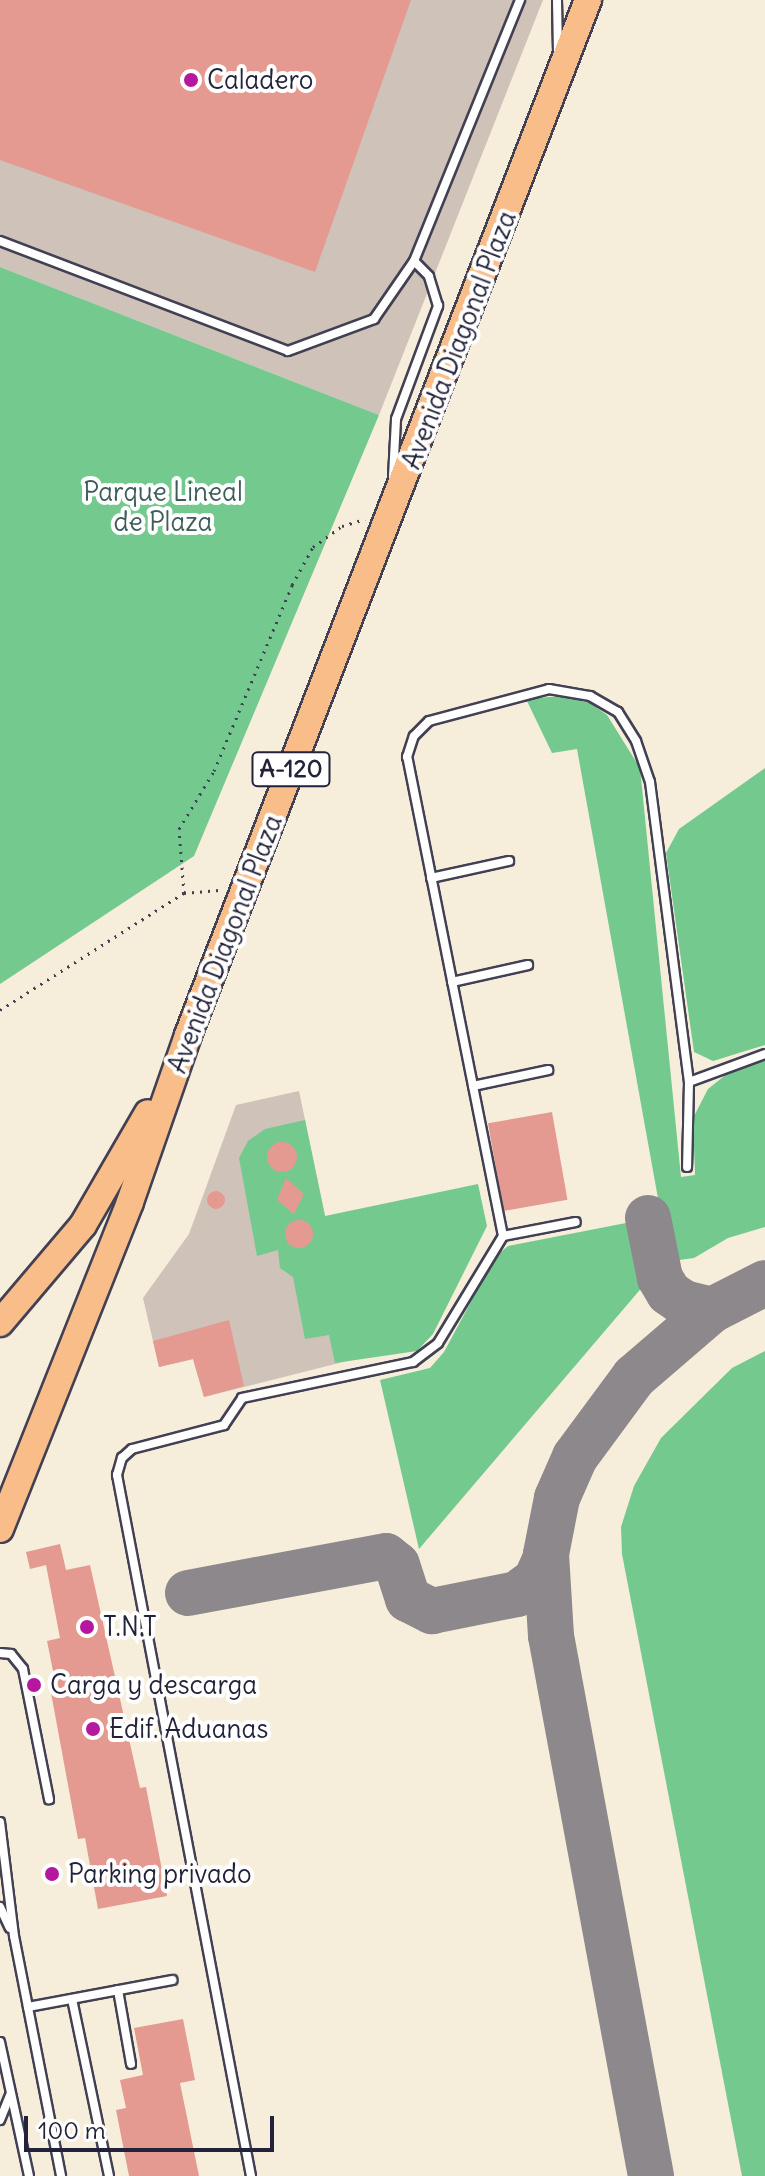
<!DOCTYPE html>
<style>
body{margin:0}
#map{position:relative;width:765px;height:2176px;overflow:hidden;background:#f6eddb;font-family:Delius,sans-serif}
div>[style]{position:absolute}
[style*='--x']{left:calc(var(--x)*1px);top:calc(var(--y)*1px);width:calc(var(--w)*1px);rotate:calc(var(--a)*1deg)}
.industrial>*{inset:0;background:#cec2b9}
.green>*{inset:0;background:#73c98e}
.taxiway>*{height:46px;margin:-23px;padding:0 23px;transform-origin:23px;border-radius:23px;background:#8c888b}
.building>*{inset:0;background:#e49a90;transform-origin:0 0}
.round{border-radius:50%}
.path>*{height:3px;margin-top:-1.5px;transform-origin:0;background:repeating-linear-gradient(90deg,#424053 0 2px,transparent 0 8px)}
.roads{filter:drop-shadow(2px 0 #424053) drop-shadow(-2px 0 #424053) drop-shadow(0 2px #424053) drop-shadow(0 -2px #424053)}
.service>*{height:8px;margin:-4px;padding:0 4px;transform-origin:4px;border-radius:4px;background:#fff}
.primary>*{height:26px;margin:-13px;padding:0 13px;transform-origin:13px;border-radius:13px;background:#f8bd89}
.dots>*{width:22px;height:22px;translate:-50% -50%;box-sizing:border-box;border:4px solid #fff;border-radius:50%}
span{translate:-50% -50%;white-space:nowrap;text-align:center;line-height:1.15;-webkit-text-stroke:8px #fff;paint-order:stroke}
.shield-label span{padding:2px 6px;background:#fff;border:2px solid;border-radius:6px;-webkit-text-stroke-width:0}
.shield-label{font-size:24px;color:#22223b;font-weight:700}
.poi-label{font-size:26px;color:#22223b}
.left{translate:0 -50%;text-align:left}
.street-label{font-size:26px;color:#22223b}
.park-label{font-size:26px;color:#3e5c58}
.scale{position:absolute;left:24px;top:2116px;width:250px;height:36px;box-sizing:border-box;border:4px solid #22223b;border-top:0;padding-left:10px;font-size:24px;line-height:28px;white-space:nowrap;color:#22223b;-webkit-text-stroke:6px #fff;paint-order:stroke}
</style>
<div id="map">
<div class="industrial">
<div style="clip-path:polygon(0 0,543px 0,379px 415px,0 267px)"></div>
<div style="clip-path:polygon(299px 1091px,355px 1359px,204px 1397px,193px 1359px,159px 1367px,143px 1298px,189px 1234px,236px 1105px)"></div>
</div>
<div class="green">
<div style="clip-path:polygon(0 267px,379px 415px,194px 856px,0 984px)"></div>
<div style="clip-path:polygon(562px 696px,590px 703px,607px 715px,640px 768px,681px 1177px,695px 1175px,693px 1118px,708px 1089px,728px 1073px,765px 1061px,765px 1227px,728px 1238px,694px 1258px,672px 1261px,661px 1215px,577px 749px,552px 753px,526px 699px)"></div>
<div style="clip-path:polygon(765px 768px,765px 1045px,713px 1061px,694px 1052px,666px 853px,679px 829px)"></div>
<div style="clip-path:polygon(305px 1120px,325px 1216px,478px 1184px,487px 1226px,433px 1334px,417px 1351px,335px 1363px,329px 1335px,305px 1339px,293px 1277px,280px 1268px,278px 1250px,257px 1256px,239px 1158px,248px 1141px,265px 1129px)"></div>
<div style="clip-path:polygon(626px 1223px,633px 1229px,644px 1285px,419px 1549px,380px 1380px,430px 1368px,444px 1352px,495px 1257px,508px 1246px)"></div>
<div style="clip-path:polygon(765px 1351px,765px 2176px,742px 2176px,622px 1554px,621px 1527px,634px 1486px,661px 1438px,732px 1368px)"></div>
</div>
<div class="taxiway">
<div style="--x:648;--y:1218;--w:61;--a:78.7"></div>
<div style="--x:660;--y:1278;--w:17;--a:59"></div>
<div style="--x:669;--y:1293;--w:18;--a:34"></div>
<div style="--x:684;--y:1303;--w:29;--a:14"></div>
<div style="--x:188;--y:1593;--w:201;--a:-10.6"></div>
<div style="--x:386;--y:1556;--w:14;--a:39"></div>
<div style="--x:397;--y:1565;--w:36;--a:72"></div>
<div style="--x:408;--y:1599;--w:27;--a:27"></div>
<div style="--x:432;--y:1611;--w:87;--a:-11.3"></div>
<div style="--x:517;--y:1594;--w:24;--a:-36"></div>
<div style="--x:536;--y:1580;--w:24;--a:-66"></div>
<div style="--x:651;--y:2176;--w:549;--a:-100.49"></div>
<div style="--x:551;--y:1636;--w:82;--a:-93.5"></div>
<div style="--x:546;--y:1554;--w:57;--a:-78.9"></div>
<div style="--x:557;--y:1498;--w:45;--a:-66.3"></div>
<div style="--x:575;--y:1457;--w:99;--a:-53.6"></div>
<div style="--x:634;--y:1377;--w:103;--a:-40.7"></div>
<div style="--x:712;--y:1310;--w:59;--a:-27"></div>
</div>
<div class="building">
<div style="clip-path:polygon(0 0,411px 0,315px 272px,0 160px)"></div>
<div style="left:552px;top:1112px;width:89px;height:65px;rotate:80deg"></div>
<div class="round" style="left:267px;top:1142px;width:30px;height:30px"></div>
<div style="clip-path:polygon(286px 1178px,304px 1194px,294px 1214px,277px 1200px)"></div>
<div class="round" style="left:207px;top:1191px;width:18px;height:18px"></div>
<div class="round" style="left:285px;top:1220px;width:28px;height:28px"></div>
<div style="clip-path:polygon(229px 1320px,244px 1386px,204px 1397px,193px 1359px,159px 1367px,153px 1341px)"></div>
<div style="clip-path:polygon(60px 1544px,66px 1570px,90px 1565px,140px 1788px,146px 1787px,167px 1896px,98px 1909px,85px 1838px,78px 1839px,49px 1682px,55px 1681px,47px 1641px,60px 1638px,46px 1565px,30px 1569px,26px 1552px)"></div>
<div style="clip-path:polygon(183px 2019px,195px 2080px,180px 2083px,199px 2176px,129px 2176px,116px 2110px,126px 2108px,120px 2080px,143px 2075px,134px 2028px)"></div>
</div>
<div class="path">
<div style="--x:184;--y:893;--w:64;--a:-94.5"></div>
<div style="--x:179;--y:829;--w:68;--a:-58.9"></div>
<div style="--x:214;--y:771;--w:202;--a:-67.2"></div>
<div style="--x:292;--y:585;--w:43;--a:-61.1"></div>
<div style="--x:313;--y:547;--w:36;--a:-36"></div>
<div style="--x:342;--y:526;--w:24;--a:-17"></div>
<div style="--x:0;--y:1010;--w:218;--a:-32.5"></div>
<div style="--x:184;--y:893;--w:38;--a:-5"></div>
</div>
<div class="roads">
<div class="service">
<div style="--x:557;--y:0;--w:51;--a:88.9"></div>
<div style="--x:0;--y:241;--w:308;--a:20.9"></div>
<div style="--x:288;--y:351;--w:92;--a:-20.4"></div>
<div style="--x:374;--y:319;--w:70;--a:-55.4"></div>
<div style="--x:414;--y:261;--w:282;--a:-67.9"></div>
<div style="--x:393;--y:477;--w:58;--a:-87"></div>
<div style="--x:396;--y:419;--w:121;--a:-69.6"></div>
<div style="--x:438;--y:306;--w:31;--a:-107"></div>
<div style="--x:429;--y:276;--w:21;--a:-135"></div>
<div style="--x:431;--y:878;--w:80;--a:-12.3"></div>
<div style="--x:452;--y:982;--w:78;--a:-12.6"></div>
<div style="--x:689;--y:1082;--w:81;--a:-20.2"></div>
<div style="--x:473;--y:1086;--w:77;--a:-12"></div>
<div style="--x:503;--y:1236;--w:489;--a:-101.3"></div>
<div style="--x:407;--y:757;--w:22;--a:-72"></div>
<div style="--x:414;--y:736;--w:21;--a:-45"></div>
<div style="--x:429;--y:721;--w:124;--a:-14.9"></div>
<div style="--x:549;--y:689;--w:42;--a:9.7"></div>
<div style="--x:590;--y:696;--w:32;--a:30"></div>
<div style="--x:618;--y:712;--w:34;--a:58"></div>
<div style="--x:636;--y:741;--w:43;--a:71.1"></div>
<div style="--x:650;--y:782;--w:303;--a:82.6"></div>
<div style="--x:689;--y:1082;--w:85;--a:91.3"></div>
<div style="--x:0;--y:1653;--w:11;--a:5"></div>
<div style="--x:11;--y:1654;--w:19;--a:51"></div>
<div style="--x:23;--y:1669;--w:133;--a:78.7"></div>
<div style="--x:0;--y:1822;--w:115;--a:83"></div>
<div style="--x:14;--y:1936;--w:245;--a:78.9"></div>
<div style="--x:0;--y:1907;--w:23;--a:65"></div>
<div style="--x:118;--y:1990;--w:75;--a:80"></div>
<div style="--x:72;--y:1999;--w:181;--a:78.2"></div>
<div style="--x:28;--y:2007;--w:147;--a:-10.6"></div>
<div style="--x:0;--y:2042;--w:137;--a:77.8"></div>
<div style="--x:0;--y:2120;--w:27;--a:-68"></div>
<div style="--x:251;--y:2176;--w:714;--a:-100.82"></div>
<div style="--x:117;--y:1475;--w:18;--a:-74"></div>
<div style="--x:122;--y:1458;--w:13;--a:-42"></div>
<div style="--x:132;--y:1449;--w:95;--a:-14.6"></div>
<div style="--x:224;--y:1425;--w:32;--a:-56"></div>
<div style="--x:242;--y:1398;--w:175;--a:-11.9"></div>
<div style="--x:413;--y:1362;--w:31;--a:-37"></div>
<div style="--x:438;--y:1343;--w:125;--a:-58.7"></div>
<div style="--x:503;--y:1236;--w:74;--a:-10.9"></div>
</div>
<div class="primary">
<div style="--x:0;--y:1323;--w:128;--a:-49.7"></div>
<div style="--x:83;--y:1225;--w:129;--a:-59.9"></div>
<div style="--x:0;--y:1529;--w:352;--a:-68.3"></div>
<div style="--x:130;--y:1202;--w:177;--a:-70.8"></div>
<div style="--x:188;--y:1035;--w:1110;--a:-68.87"></div>
</div>
</div>
<div class="dots">
<div style="left:191px;top:80px;background:#b5179e"></div>
<div style="left:87px;top:1627px;background:#b5179e"></div>
<div style="left:34px;top:1685px;background:#b5179e"></div>
<div style="left:93px;top:1729px;background:#b5179e"></div>
<div style="left:52px;top:1874px;background:#b5179e"></div>
</div>
<div class="shield-label">
<span style="left:291px;top:769px">A-120</span>
</div>
<div class="poi-label">
<span class="left" style="left:207px;top:80px">Caladero</span>
<span class="left" style="left:103px;top:1627px">T.N.T</span>
<span class="left" style="left:50px;top:1685px">Carga y descarga</span>
<span class="left" style="left:109px;top:1729px">Edif. Aduanas</span>
<span class="left" style="left:68px;top:1874px">Parking privado</span>
</div>
<div class="street-label">
<span style="left:459px;top:340px;rotate:-69deg">Avenida Diagonal Plaza</span>
<span style="left:225px;top:944px;rotate:-69deg">Avenida Diagonal Plaza</span>
</div>
<div class="park-label">
<span style="left:163px;top:507px">Parque Lineal<br>de Plaza</span>
</div>
<div class="scale">100 m</div>
</div>
